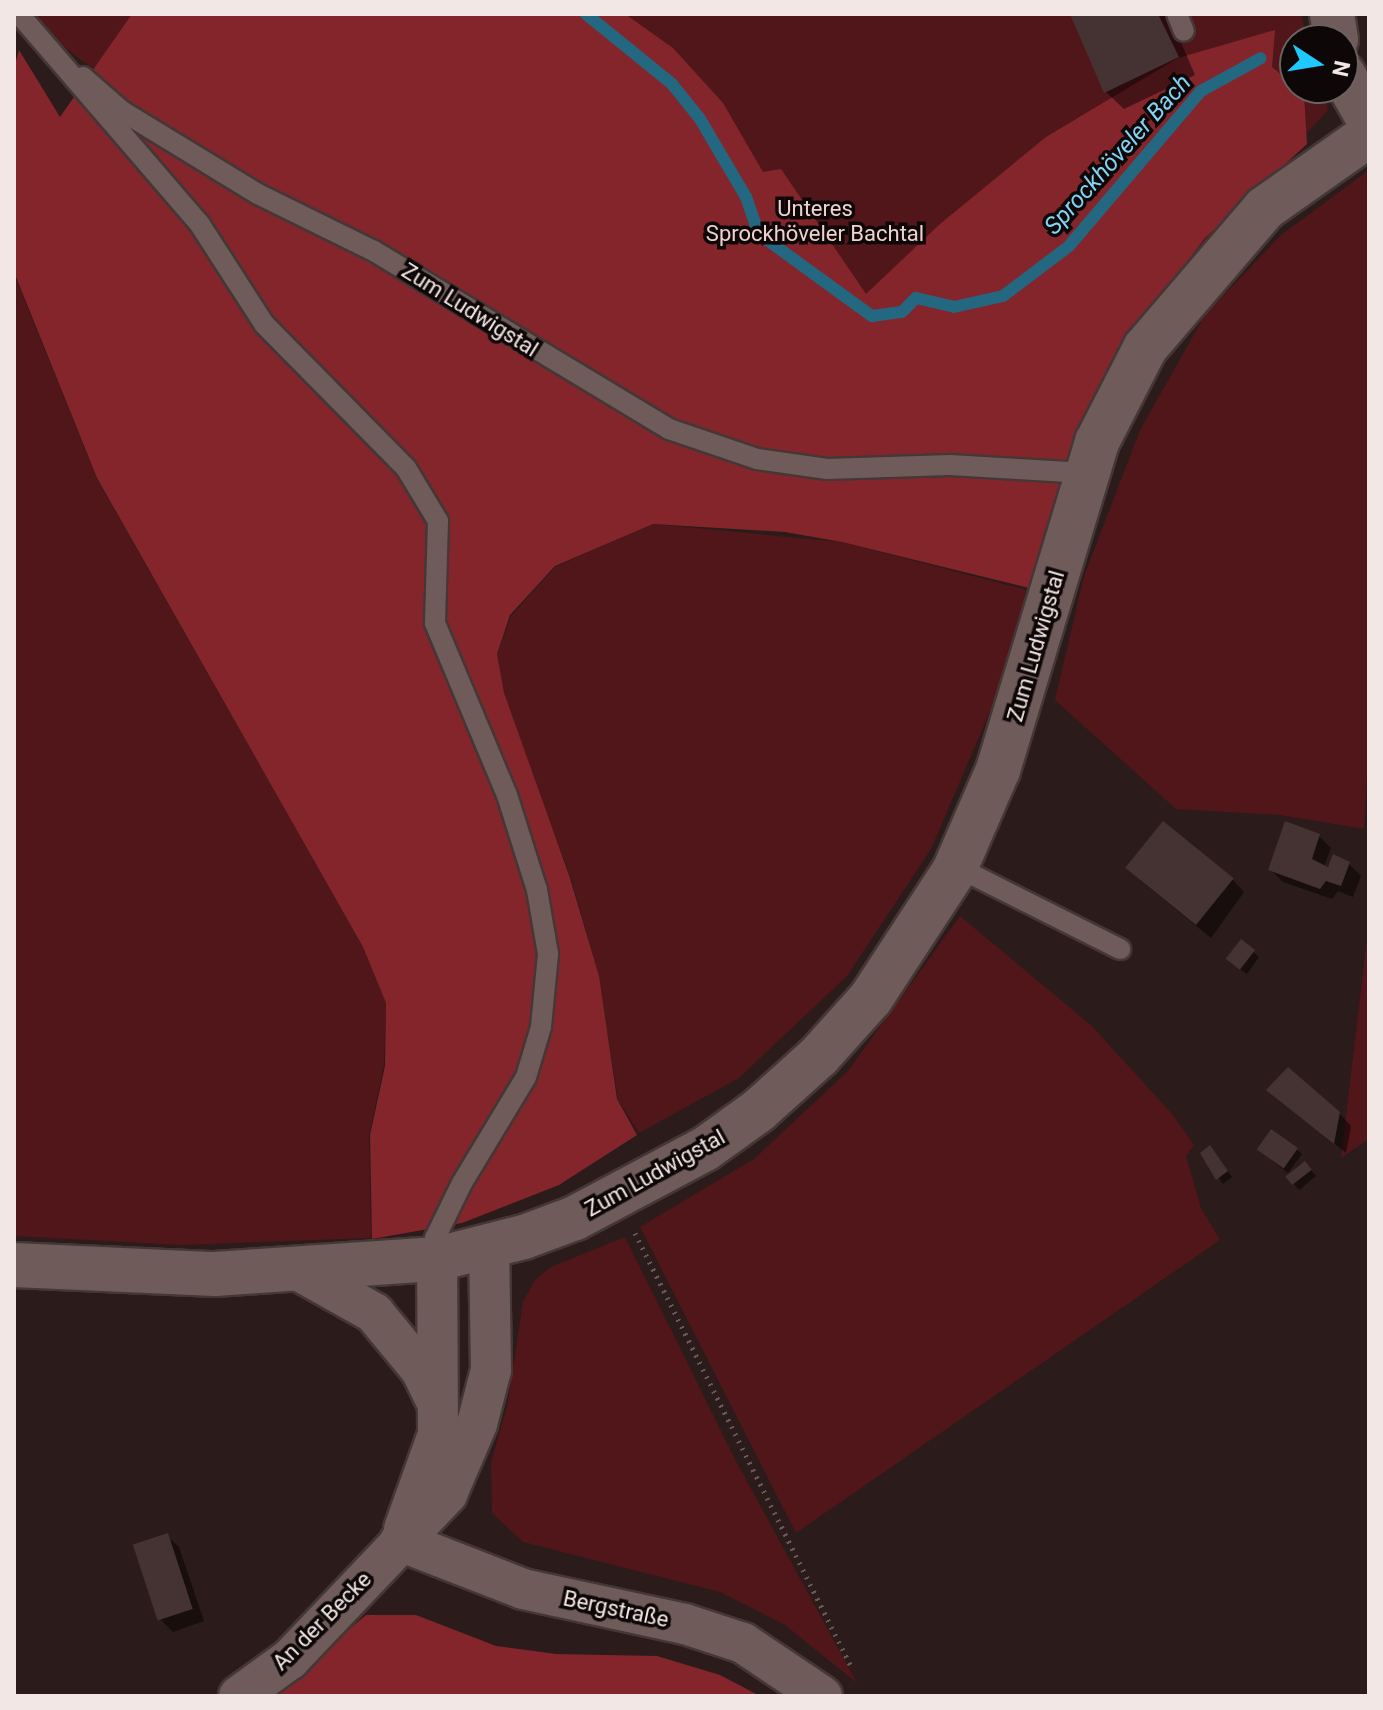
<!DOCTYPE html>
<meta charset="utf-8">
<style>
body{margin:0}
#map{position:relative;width:1383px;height:1710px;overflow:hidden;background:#2b1b1a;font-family:Roboto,sans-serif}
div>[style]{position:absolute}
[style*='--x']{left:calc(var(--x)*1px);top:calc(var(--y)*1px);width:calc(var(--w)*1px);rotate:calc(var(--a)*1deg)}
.green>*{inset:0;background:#511619}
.forest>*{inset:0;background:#84252c}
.shadow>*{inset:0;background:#0007;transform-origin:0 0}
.stream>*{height:12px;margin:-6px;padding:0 6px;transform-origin:6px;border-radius:6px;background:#236880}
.building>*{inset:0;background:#453333;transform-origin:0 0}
.path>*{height:5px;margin-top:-2.5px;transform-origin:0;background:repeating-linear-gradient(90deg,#685958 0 2px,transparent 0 8px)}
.roads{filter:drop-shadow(2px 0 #443736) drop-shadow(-2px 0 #443736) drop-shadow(0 2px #443736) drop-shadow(0 -2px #443736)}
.service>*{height:20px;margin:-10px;padding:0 10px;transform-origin:10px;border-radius:10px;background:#6f5b5a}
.minor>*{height:40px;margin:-20px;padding:0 20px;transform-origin:20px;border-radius:20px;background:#6f5b5a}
.tertiary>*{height:44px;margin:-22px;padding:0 22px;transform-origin:22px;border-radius:22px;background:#6f5b5a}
span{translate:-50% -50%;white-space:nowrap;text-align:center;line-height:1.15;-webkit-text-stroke:7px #0e0707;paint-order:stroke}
.park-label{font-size:22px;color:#eed1d0}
.street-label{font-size:22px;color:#f3e7e6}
.water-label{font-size:24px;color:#80d5f7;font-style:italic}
.frame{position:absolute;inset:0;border:16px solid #f3e7e6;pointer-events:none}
.north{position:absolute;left:1279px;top:24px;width:80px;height:80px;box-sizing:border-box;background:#0e0707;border:2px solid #6a6160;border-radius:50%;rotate:102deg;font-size:22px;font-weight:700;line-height:32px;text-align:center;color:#f3e7e6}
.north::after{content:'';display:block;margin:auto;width:28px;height:36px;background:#1fc9fd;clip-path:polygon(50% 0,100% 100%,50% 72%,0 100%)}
</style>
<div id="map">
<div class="green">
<div style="clip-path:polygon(37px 14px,1301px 14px,1308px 40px,1295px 40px,1295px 88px,1322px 88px,1328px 110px,1250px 194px,1095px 394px,295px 178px,82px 61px,42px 29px)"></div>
<div style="clip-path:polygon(1369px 170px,1369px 743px,1364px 829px,1280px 815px,1176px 809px,1055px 700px,1084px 576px,1140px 430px,1205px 315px,1281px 235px)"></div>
<div style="clip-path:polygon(14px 274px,97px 479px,363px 947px,386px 1003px,384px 1065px,369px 1135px,371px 1238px,181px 1245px,14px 1236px)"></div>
<div style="clip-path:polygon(652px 524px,842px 542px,1027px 590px,994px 702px,931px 849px,847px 976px,739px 1078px,639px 1133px,618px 1100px,598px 973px,570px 875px,505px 703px,497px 655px,511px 616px,555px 567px)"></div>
<div style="clip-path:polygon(960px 916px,1092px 1026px,1173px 1115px,1194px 1145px,1186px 1156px,1201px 1208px,1220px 1240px,796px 1533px,640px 1227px,754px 1159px,848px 1071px)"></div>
<div style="clip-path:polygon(1369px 922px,1369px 1139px,1341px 1158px)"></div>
<div style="clip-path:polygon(625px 1237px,737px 1463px,857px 1683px,785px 1625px,720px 1592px,523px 1542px,492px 1513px,491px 1462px,507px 1406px,523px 1302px,534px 1281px,551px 1267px)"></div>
</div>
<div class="forest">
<div style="clip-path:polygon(132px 14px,625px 14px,673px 48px,723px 103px,763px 172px,781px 169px,866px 294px,940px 224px,1046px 137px,1178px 58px,1275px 30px,1272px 67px,1304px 94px,1307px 144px,1205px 238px,1136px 328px,1096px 401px,1029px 588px,842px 542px,785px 532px,653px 524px,555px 566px,510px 615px,497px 654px,504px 693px,569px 875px,599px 976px,617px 1099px,637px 1135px,559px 1185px,462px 1223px,372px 1239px,370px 1135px,385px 1066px,386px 1003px,363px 947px,97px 478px,14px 272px,14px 68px,19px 50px,60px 117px)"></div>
<div style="clip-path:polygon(366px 1615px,416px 1615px,496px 1646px,556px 1654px,657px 1656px,720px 1675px,760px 1696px,271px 1696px)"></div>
</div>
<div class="shadow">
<div style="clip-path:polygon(1073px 14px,1169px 14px,1195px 75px,1124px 109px,1106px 92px)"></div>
<div style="clip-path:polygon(1319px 836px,1331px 848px,1324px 867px,1349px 864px,1361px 876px,1353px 897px,1338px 891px,1332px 899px,1283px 882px,1271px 870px)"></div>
<div style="clip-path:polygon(1140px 880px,1233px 880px,1244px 892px,1211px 938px)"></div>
<div style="clip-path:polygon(1253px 952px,1259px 957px,1247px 974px,1235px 965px)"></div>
<div style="clip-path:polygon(1269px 1090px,1339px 1113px,1351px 1126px,1346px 1153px)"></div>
<div style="clip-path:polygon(1296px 1149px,1302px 1154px,1288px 1173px,1264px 1154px)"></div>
<div style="clip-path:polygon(1215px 1153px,1232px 1177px,1223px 1184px,1203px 1154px)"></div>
<div style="left:1310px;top:1169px;width:9px;height:22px;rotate:49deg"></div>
<div style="clip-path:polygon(167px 1536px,179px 1547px,204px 1621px,173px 1632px,161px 1620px)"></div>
</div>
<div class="stream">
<div style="--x:586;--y:14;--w:111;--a:39.1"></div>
<div style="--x:672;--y:84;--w:45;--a:51.3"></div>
<div style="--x:700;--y:119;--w:91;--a:59.5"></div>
<div style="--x:746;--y:197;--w:39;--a:71"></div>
<div style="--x:759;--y:234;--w:140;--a:36"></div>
<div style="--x:872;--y:316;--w:30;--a:-8"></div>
<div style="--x:902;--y:312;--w:20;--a:-45"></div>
<div style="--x:916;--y:298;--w:39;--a:13"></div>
<div style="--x:954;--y:307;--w:50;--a:-12.7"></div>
<div style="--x:1003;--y:296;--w:83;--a:-37.1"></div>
<div style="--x:1069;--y:246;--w:204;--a:-49.6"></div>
<div style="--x:1201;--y:91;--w:68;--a:-28.8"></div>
</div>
<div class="building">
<div style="clip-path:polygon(1070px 14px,1158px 14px,1179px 57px,1104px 93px)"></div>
<div style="left:1163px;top:821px;width:91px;height:60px;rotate:39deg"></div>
<div style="clip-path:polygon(1285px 821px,1320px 834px,1312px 859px,1328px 867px,1333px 854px,1350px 862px,1341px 886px,1326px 881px,1320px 889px,1268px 870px)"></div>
<div style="left:1241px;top:939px;width:18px;height:25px;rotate:38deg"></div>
<div style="clip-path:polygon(1288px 1067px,1340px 1112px,1334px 1144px,1266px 1090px)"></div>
<div style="left:1271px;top:1129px;width:33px;height:25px;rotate:35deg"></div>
<div style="clip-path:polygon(1210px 1145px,1228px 1171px,1216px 1180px,1200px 1153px)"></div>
<div style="left:1305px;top:1161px;width:11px;height:25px;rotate:52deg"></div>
<div style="left:168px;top:1533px;width:80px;height:37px;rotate:72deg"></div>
</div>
<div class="path">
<div style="--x:635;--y:1233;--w:483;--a:63.5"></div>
</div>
<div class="roads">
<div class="service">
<div style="--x:19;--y:14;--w:276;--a:49.3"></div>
<div style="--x:199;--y:223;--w:120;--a:57.2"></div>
<div style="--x:264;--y:324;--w:202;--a:45.4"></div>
<div style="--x:406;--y:468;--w:62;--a:58.9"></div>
<div style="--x:438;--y:521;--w:102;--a:91.7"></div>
<div style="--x:435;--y:623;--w:186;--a:67.3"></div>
<div style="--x:507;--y:795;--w:100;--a:72.5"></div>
<div style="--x:537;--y:890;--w:65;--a:80.2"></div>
<div style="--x:548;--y:954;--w:73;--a:95.5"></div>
<div style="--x:541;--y:1027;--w:52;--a:106.7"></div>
<div style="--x:526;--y:1077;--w:124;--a:121.1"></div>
<div style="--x:462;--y:1183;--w:61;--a:116.1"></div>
<div style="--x:435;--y:1238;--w:21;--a:85"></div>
<div style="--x:1177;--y:14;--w:18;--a:68"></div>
<div style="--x:83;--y:77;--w:52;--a:41.1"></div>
<div style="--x:122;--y:111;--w:159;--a:31.4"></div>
<div style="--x:258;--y:194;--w:129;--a:26.2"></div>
<div style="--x:374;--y:251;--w:345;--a:31.1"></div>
<div style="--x:669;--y:429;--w:93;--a:18.8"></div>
<div style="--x:757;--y:459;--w:71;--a:8.1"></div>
<div style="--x:827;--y:469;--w:123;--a:-1.9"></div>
<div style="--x:950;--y:465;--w:136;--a:3.4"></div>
<div style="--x:955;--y:866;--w:185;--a:26.7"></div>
</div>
<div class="minor">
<div style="--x:296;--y:1269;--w:90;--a:29.4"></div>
<div style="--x:374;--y:1313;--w:74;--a:50.5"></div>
<div style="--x:421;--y:1370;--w:37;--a:64"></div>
<div style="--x:404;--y:1529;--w:101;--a:-70.3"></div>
<div style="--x:438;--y:1434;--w:175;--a:-90.3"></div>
<div style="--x:400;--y:1541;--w:132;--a:21.3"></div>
<div style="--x:523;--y:1589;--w:166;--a:12.2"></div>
<div style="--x:685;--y:1624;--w:61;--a:18.1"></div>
<div style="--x:743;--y:1643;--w:95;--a:33.9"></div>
<div style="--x:239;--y:1696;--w:63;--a:-36"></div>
<div style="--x:290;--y:1659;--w:228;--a:-46.4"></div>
<div style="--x:447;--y:1494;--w:76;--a:-66.8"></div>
<div style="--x:477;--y:1424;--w:56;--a:-75.5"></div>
<div style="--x:491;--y:1370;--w:123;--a:-90.9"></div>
</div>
<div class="tertiary">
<div style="--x:1332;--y:14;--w:26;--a:81"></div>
<div style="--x:1343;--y:74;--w:53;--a:60.5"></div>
<div style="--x:14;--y:1265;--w:201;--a:2.6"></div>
<div style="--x:215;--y:1274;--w:223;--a:-3.9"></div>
<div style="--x:437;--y:1259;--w:90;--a:-14.2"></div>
<div style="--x:524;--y:1237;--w:54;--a:-20.4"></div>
<div style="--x:575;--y:1218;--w:147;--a:-28"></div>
<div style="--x:705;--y:1149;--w:67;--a:-35.8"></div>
<div style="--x:759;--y:1110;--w:81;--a:-42"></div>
<div style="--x:819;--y:1056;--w:78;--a:-48.1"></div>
<div style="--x:871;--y:998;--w:152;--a:-56.8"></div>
<div style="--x:954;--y:871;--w:110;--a:-66.5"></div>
<div style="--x:998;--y:770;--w:343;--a:-73.2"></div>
<div style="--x:1097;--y:442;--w:106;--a:-62.9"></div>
<div style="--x:1145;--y:348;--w:184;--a:-49.4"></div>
<div style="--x:1265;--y:208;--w:127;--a:-35.1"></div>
</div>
</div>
<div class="park-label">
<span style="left:815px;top:221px">Unteres<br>Sprockhöveler Bachtal</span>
</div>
<div class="street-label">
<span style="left:470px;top:310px;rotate:32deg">Zum Ludwigstal</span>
<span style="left:1036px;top:646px;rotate:-74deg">Zum Ludwigstal</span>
<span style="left:655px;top:1173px;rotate:-29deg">Zum Ludwigstal</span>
<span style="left:616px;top:1609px;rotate:12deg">Bergstraße</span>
<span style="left:322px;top:1621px;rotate:-45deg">An der Becke</span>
</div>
<div class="water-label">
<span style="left:1118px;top:155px;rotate:-48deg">Sprockhöveler Bach</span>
</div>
<div class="frame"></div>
<div class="north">N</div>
</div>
